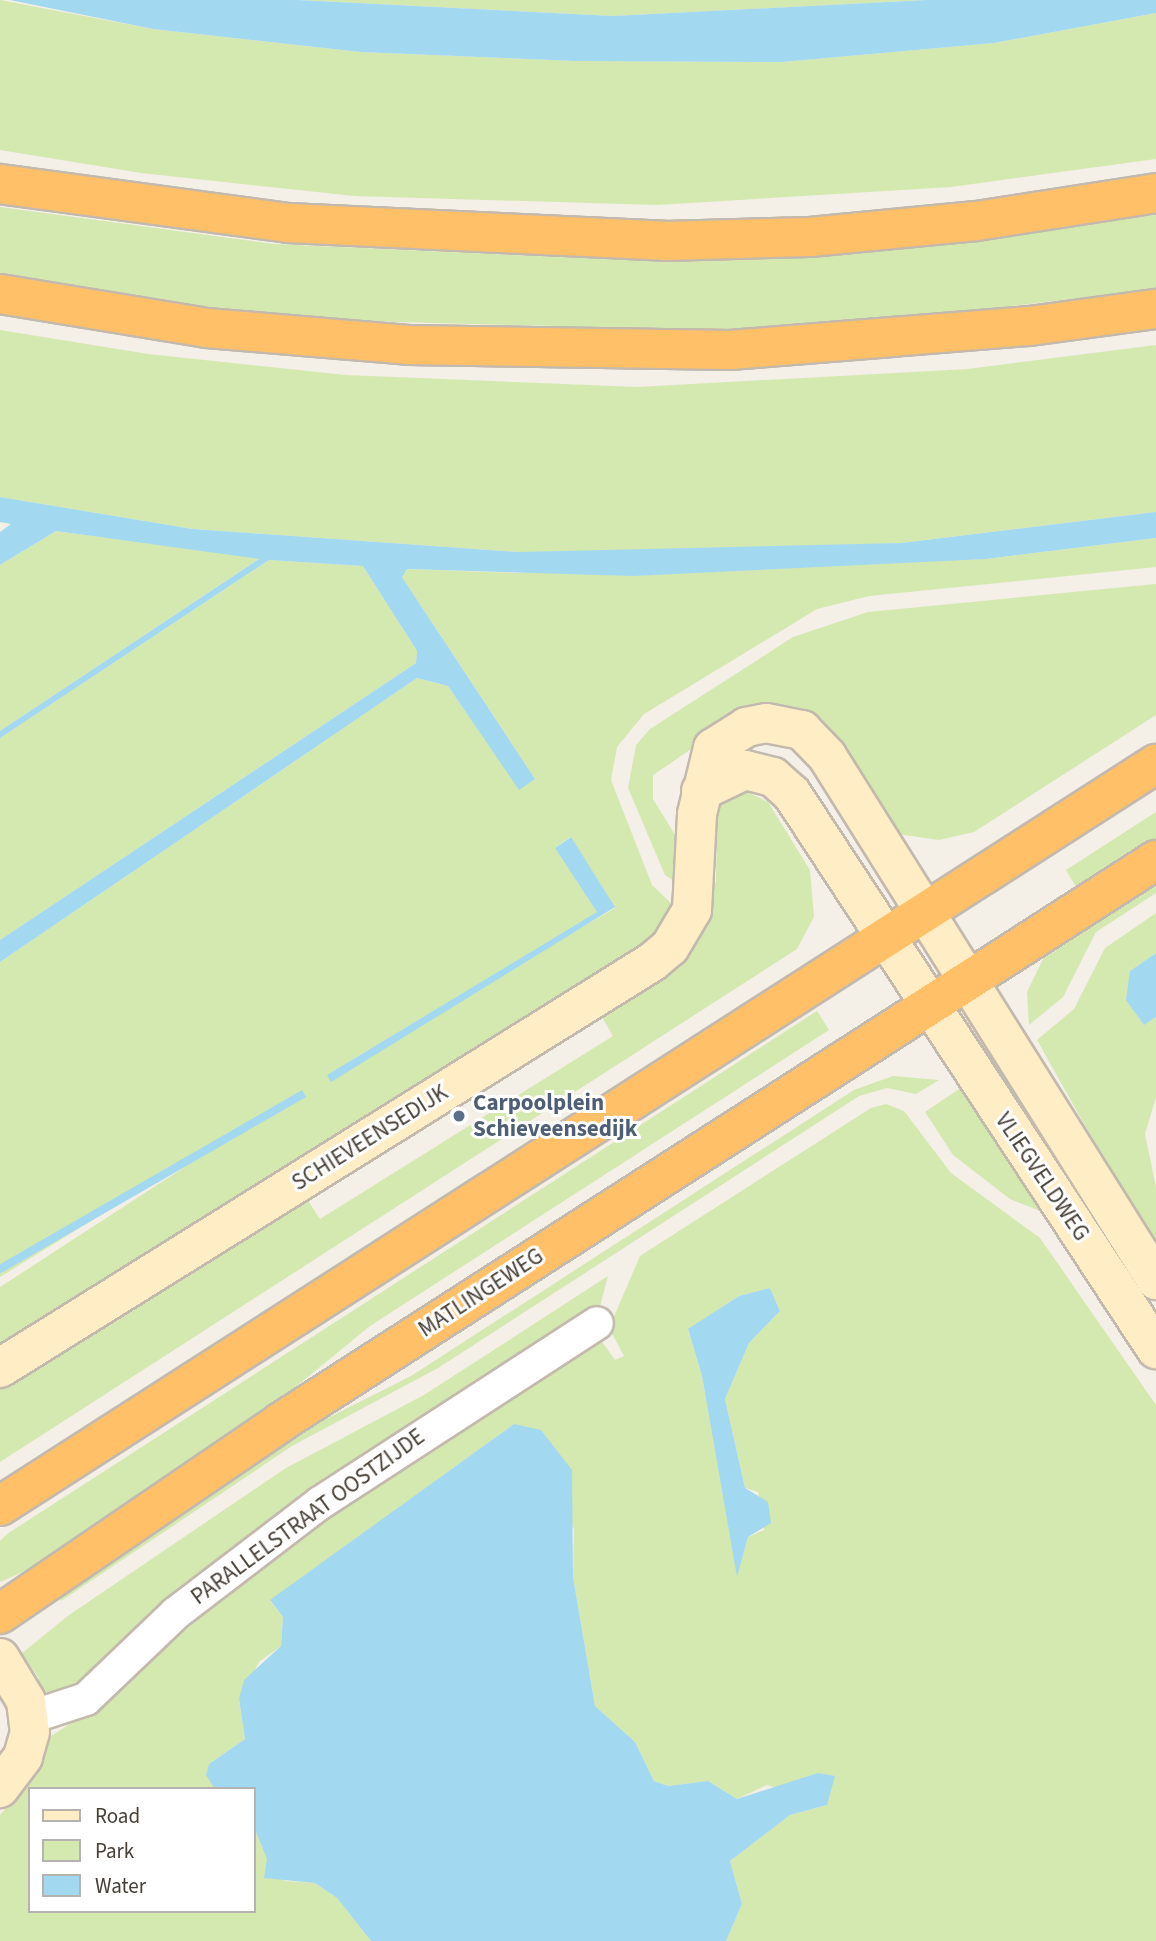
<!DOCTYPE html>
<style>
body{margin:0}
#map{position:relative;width:1156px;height:1941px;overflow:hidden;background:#f4efe7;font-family:"Source Sans 3",sans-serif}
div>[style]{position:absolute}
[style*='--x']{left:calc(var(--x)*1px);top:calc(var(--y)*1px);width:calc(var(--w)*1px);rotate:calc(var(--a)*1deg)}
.green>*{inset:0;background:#d4e9b0}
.water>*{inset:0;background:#a3d8f1;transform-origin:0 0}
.roads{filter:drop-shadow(2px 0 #c3b9ad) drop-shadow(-2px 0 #c3b9ad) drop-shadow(0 2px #c3b9ad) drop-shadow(0 -2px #c3b9ad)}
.street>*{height:32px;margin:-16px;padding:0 16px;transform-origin:16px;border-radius:16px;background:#fff}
.secondary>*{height:38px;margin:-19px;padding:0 19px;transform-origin:19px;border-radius:19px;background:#ffedc6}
.highway>*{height:38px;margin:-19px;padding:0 19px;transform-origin:19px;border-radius:19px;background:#ffc067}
.dots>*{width:19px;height:19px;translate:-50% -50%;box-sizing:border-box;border:4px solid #fff;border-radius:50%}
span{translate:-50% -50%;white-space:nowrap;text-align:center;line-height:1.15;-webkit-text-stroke:6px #fff;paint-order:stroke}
.service-label{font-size:23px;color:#4e5e75;font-weight:700}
.left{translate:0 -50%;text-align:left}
.street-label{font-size:23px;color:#473f36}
.legend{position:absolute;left:28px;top:1787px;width:228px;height:126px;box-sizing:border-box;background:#fff;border:2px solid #b5b2af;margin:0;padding:9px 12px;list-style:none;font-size:21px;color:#473f36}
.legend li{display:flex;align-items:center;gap:14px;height:35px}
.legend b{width:35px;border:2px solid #b5b2af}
</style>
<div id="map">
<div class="green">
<div style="clip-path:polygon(0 0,153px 29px,361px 52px,575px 61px,782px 62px,994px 43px,1156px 13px,1156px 159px,951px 187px,657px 205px,354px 196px,141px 173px,0 150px)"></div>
<div style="clip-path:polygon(298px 0,926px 0,613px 16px)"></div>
<div style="clip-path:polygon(0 207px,274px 244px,622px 260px,929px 244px,1156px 215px,1156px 289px,869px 323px,706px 330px,361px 321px,192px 305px,0 276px)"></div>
<div style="clip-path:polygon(0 330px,148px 354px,345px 375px,637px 387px,968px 369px,1156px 345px,1156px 512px,901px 543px,631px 552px,518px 552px,193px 529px,0 497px)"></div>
<div style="clip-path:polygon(56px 531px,260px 558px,0 731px,0 565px)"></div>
<div style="clip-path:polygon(evenodd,1156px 538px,1156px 567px,869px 596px,817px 609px,644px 714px,617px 747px,611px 780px,652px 885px,673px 905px,653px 945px,0 1356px,0 1287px,302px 1091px,0 1277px,0 962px,417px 678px,448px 686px,519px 789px,535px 779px,402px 577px,407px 569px,517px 573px,986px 559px,1156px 538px,570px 837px,615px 908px,327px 1075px,598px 912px,555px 848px,570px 837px)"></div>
<div style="clip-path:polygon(269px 560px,363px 566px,417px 651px,416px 663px,0 940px,0 738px)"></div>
<div style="clip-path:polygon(1156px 584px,1156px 715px,974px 832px,939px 840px,897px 834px,858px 788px,740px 716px,653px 775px,653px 799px,677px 838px,679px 884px,665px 875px,628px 788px,636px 745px,650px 729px,793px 637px,868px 612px)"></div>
<div style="clip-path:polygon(741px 789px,768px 802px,810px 870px,814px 917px,797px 949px,0 1462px,0 1386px,305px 1196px,320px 1219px,613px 1036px,599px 1012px,699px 930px,716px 881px,717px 808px)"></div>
<div style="clip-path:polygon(1156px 812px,1156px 839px,1078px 890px,1066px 870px)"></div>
<div style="clip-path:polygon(1156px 884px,1156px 893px,1096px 932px,1063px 997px,1029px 1025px,1027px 992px,1043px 959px)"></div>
<div style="clip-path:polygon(1156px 913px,1156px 953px,1130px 971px,1143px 1025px,1156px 1017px,1156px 1097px,1145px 1134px,1156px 1187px,1156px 1252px,1037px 1040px,1074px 1009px,1105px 948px)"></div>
<div style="clip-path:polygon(817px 1011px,829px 1030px,370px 1326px,260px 1416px,42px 1563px,0 1582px,0 1541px,7px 1534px)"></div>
<div style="clip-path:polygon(893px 1076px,939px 1080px,916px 1094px,887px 1088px,859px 1096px,438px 1368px,292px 1446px,61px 1601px,57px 1595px,298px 1433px,411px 1376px,854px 1090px)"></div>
<div style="clip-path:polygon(959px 1089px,965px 1089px,1063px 1220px,1010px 1199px,953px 1155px,925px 1112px)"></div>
<div style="clip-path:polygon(evenodd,886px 1104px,904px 1111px,951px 1173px,1040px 1238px,1156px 1405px,1156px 1941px,726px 1941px,742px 1904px,730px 1861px,790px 1815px,827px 1805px,767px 1785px,737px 1799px,708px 1781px,668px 1786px,654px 1781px,635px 1742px,595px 1706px,573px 1577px,574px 1529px,514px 1424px,270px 1601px,283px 1617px,281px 1646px,259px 1662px,239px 1700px,245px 1739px,209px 1764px,215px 1789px,30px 1789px,30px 1911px,254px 1911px,254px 1827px,285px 1881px,315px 1883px,337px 1898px,371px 1941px,0 1941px,0 1815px,31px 1777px,51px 1736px,90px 1711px,299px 1534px,600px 1339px,615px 1360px,624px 1356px,609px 1328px,640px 1256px,871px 1108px,886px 1104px,770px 1288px,780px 1311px,749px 1343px,725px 1399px,745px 1488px,758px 1492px,764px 1530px,748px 1537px,737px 1575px,702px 1376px,688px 1330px,739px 1296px,770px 1288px)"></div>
<div style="clip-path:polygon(608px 1276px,599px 1310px,81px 1688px,50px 1694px,33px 1684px,39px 1678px,21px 1654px,69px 1615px,286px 1468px,424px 1395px)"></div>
</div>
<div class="water">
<div style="clip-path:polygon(10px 0,298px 0,613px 16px,926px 0,1156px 0,1156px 13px,994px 43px,782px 62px,575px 61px,361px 52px,153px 29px)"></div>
<div style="clip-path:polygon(0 497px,193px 529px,518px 552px,901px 543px,1156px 512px,1156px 538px,986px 559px,633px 576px,407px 569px,402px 577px,535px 779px,519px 790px,448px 686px,417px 678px,0 962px,0 940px,416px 663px,417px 651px,363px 566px,269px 560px,0 738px,0 731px,259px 559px,56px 531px,0 565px,0 532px,11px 524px,0 522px)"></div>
<div style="clip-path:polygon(571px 837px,615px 907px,331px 1082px,327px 1075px,597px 912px,555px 848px)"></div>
<div style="clip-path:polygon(1156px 953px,1156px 1017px,1144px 1025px,1126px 1000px,1130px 971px)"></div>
<div style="left:302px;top:1090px;width:8px;height:355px;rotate:60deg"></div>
<div style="clip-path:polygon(770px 1288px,780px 1311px,749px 1343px,725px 1399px,745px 1488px,768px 1502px,771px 1523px,748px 1537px,737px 1577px,702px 1376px,688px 1329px,739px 1296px)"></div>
<div style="clip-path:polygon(514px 1424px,541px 1430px,572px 1470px,573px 1577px,595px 1706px,635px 1742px,654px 1781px,668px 1786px,708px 1781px,737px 1799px,818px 1773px,835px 1776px,827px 1805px,790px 1815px,730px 1861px,742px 1904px,726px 1941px,371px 1941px,337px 1898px,315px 1883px,264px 1878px,267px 1859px,254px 1827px,254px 1789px,215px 1789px,206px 1775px,209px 1764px,245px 1739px,239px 1699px,244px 1680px,281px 1646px,283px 1617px,270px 1600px)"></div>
</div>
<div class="roads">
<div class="street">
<div style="--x:28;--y:1718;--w:61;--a:-18.1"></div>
<div style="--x:86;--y:1699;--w:124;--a:-43.7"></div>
<div style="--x:176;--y:1613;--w:181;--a:-37.4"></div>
<div style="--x:320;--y:1503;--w:330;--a:-33"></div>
</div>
<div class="secondary">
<div style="--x:701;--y:791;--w:49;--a:-25.5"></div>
<div style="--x:745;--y:770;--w:29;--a:14"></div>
<div style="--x:773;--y:777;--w:25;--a:42"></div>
<div style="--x:792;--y:794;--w:664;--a:56.74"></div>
<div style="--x:0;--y:1368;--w:768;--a:-31.91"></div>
<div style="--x:652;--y:962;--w:23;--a:-40"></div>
<div style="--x:670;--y:947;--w:43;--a:-59.3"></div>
<div style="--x:692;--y:910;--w:96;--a:-87"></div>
<div style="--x:697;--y:814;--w:68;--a:-76.4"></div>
<div style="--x:713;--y:748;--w:39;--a:-32"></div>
<div style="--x:746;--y:727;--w:20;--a:-11"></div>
<div style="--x:766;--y:723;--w:37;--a:11"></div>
<div style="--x:802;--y:730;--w:36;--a:46"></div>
<div style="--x:827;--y:756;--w:619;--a:57.88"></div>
<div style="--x:0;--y:1658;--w:50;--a:58.8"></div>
<div style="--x:26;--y:1701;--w:31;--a:83"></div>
<div style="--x:30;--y:1732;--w:26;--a:106"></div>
<div style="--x:23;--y:1757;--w:39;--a:127"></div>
</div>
<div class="highway">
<div style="--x:0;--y:184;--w:291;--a:7.7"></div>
<div style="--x:288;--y:223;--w:377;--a:2.7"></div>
<div style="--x:665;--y:241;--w:145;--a:-1.6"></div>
<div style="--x:810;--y:237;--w:167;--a:-5.5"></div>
<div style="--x:976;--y:221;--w:182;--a:-8.8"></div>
<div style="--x:0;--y:294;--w:210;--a:9.3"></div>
<div style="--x:207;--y:328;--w:202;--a:4.8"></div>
<div style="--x:408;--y:345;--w:322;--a:0.9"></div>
<div style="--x:730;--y:350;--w:301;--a:-4.6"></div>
<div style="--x:1030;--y:326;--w:127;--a:-7.7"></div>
<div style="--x:0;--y:1506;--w:1374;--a:-32.7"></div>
<div style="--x:0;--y:1614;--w:340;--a:-34.3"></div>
<div style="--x:281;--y:1422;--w:1040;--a:-32.71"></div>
</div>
</div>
<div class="dots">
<div style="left:459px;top:1116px;background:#5c6f8a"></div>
</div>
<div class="service-label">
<span class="left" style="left:473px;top:1116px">Carpoolplein<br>Schieveensedijk</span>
</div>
<div class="street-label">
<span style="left:370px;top:1138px;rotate:-32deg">SCHIEVEENSEDIJK</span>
<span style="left:1042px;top:1177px;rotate:56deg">VLIEGVELDWEG</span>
<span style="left:481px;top:1293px;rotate:-33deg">MATLINGEWEG</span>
<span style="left:308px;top:1517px;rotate:-36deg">PARALLELSTRAAT OOSTZIJDE</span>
</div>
<ul class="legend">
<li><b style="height:9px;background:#ffedc6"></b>Road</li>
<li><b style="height:19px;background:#d4e9b0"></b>Park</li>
<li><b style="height:19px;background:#a3d8f1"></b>Water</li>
</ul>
</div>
